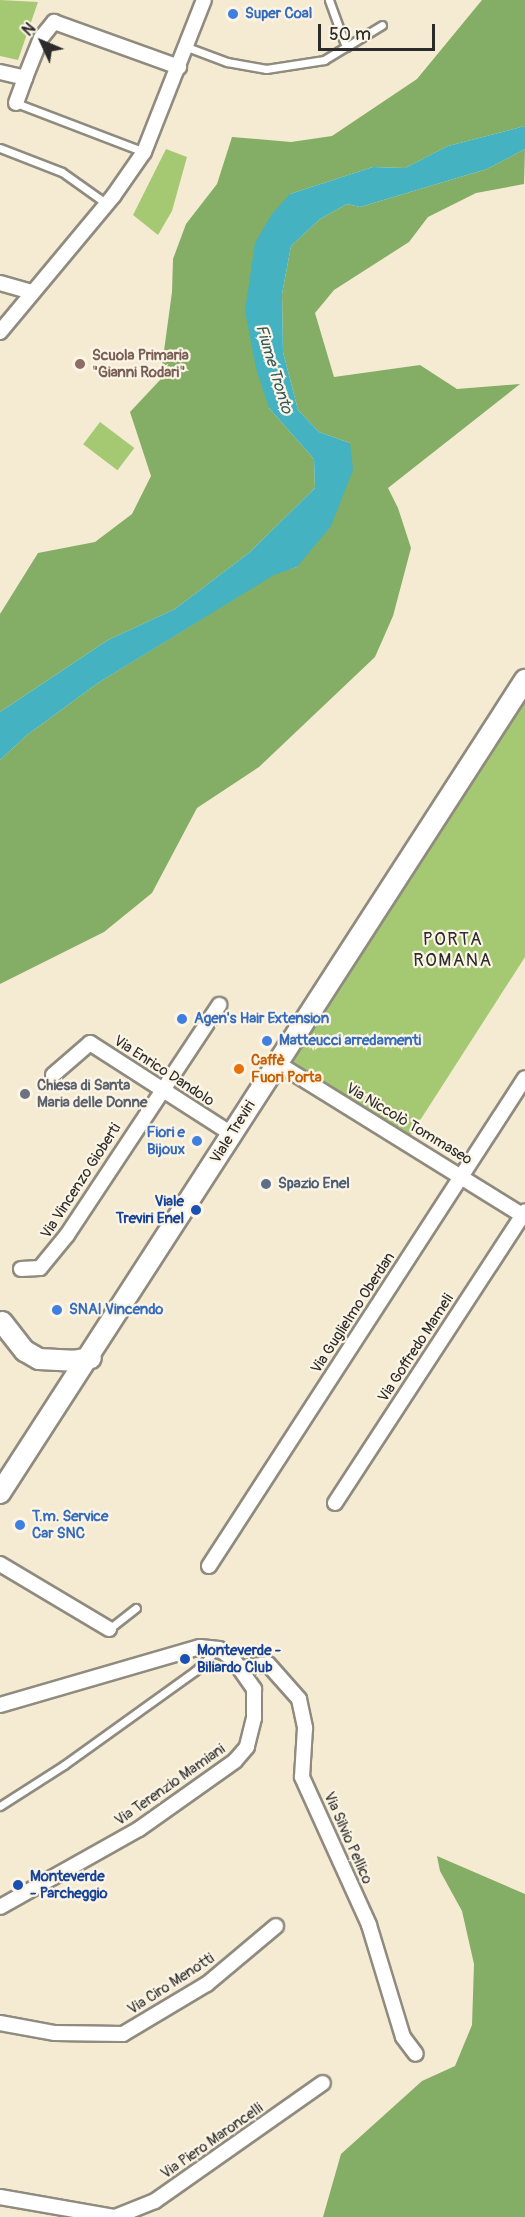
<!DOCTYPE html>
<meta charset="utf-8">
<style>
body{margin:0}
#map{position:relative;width:525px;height:2217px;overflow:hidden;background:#f5ebd3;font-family:Pangolin,sans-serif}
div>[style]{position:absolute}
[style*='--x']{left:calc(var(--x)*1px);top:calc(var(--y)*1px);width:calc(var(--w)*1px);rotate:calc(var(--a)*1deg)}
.green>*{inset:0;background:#a5c973;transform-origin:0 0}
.forest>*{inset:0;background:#84ad65}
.water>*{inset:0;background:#44b2c0}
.roads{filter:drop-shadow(2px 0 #908b7f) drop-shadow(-2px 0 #908b7f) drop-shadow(0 2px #908b7f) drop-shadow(0 -2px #908b7f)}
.lane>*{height:7px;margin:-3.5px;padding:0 3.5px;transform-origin:3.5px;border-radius:3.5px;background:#fff}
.street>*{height:14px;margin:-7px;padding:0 7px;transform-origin:7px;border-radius:7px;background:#fff}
.secondary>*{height:20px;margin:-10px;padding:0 10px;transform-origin:10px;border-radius:10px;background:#fff}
.dots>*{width:16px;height:16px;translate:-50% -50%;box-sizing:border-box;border:3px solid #fcf5e5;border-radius:50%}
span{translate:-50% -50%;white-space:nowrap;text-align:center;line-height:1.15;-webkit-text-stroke:4.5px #fcf5e5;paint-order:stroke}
.shop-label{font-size:15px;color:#366cbe;font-weight:700}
.left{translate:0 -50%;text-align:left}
.right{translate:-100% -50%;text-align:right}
.education-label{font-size:15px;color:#785e54;font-weight:700}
.food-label{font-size:15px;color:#c56008;font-weight:700}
.street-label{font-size:15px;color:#2b2b2b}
.worship-label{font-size:15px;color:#5b616d;font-weight:700}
.service-label{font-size:15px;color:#4e5e75;font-weight:700}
.transit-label{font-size:15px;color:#164399;font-weight:700}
.water-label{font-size:16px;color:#345a5f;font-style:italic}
.quarter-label{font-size:18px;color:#2b2b2b;letter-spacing:1.5px}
.north{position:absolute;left:12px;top:12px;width:60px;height:60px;-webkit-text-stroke:4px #fcf5e5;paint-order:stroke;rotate:314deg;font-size:16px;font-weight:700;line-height:24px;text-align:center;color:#2b2b2b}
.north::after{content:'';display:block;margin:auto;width:21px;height:27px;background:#2b2b2b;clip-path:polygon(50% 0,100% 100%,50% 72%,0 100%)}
.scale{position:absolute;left:318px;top:24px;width:117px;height:27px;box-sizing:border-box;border:3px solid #2b2b2b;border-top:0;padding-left:8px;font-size:18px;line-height:21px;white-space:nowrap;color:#2b2b2b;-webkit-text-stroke:4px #fcf5e5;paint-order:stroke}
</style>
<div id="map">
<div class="green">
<div style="clip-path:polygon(0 0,38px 2px,18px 60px,0 56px)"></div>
<div style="clip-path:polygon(166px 149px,187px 157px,172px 211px,158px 235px,133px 215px)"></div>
<div style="left:100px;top:422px;width:43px;height:28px;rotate:37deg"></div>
<div style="clip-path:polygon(525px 698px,525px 957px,410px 1136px,287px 1063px)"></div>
</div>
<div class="forest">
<div style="clip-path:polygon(482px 0,525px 0,525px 126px,448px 146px,405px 168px,373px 167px,290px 194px,269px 408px,314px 459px,315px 488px,250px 552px,175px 609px,108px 640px,0 712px,0 614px,38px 553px,95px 542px,132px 514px,151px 476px,130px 412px,160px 380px,172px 292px,173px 259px,186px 224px,217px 184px,232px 137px,291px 142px,332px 136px,417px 79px)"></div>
<div style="clip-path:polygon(525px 149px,524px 184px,476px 193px,428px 217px,409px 242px,334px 290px,315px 313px,334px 377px,420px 365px,457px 389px,520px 384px,388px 488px,398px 508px,411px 548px,393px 616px,375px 657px,259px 767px,197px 808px,152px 893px,104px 932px,0 984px,0 760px,27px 735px,98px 683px,274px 574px,297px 567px,350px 443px,319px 432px,298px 410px,283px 352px,282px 294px,291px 246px,320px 219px,347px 204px,360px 207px,487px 169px)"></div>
<div style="clip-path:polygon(437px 1856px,525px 1894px,525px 2217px,323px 2217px,341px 2154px,422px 2081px,455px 2066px,472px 2025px,474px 1964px,462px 1911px,440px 1871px)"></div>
</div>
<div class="water">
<div style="clip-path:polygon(525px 126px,525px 149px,487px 169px,360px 207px,347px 204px,320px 219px,291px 246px,282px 294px,283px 352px,298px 410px,319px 432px,350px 443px,353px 470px,331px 526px,297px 567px,274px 575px,98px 683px,27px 735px,0 760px,0 712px,108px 640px,175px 609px,250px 552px,315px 488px,314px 459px,269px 408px,256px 368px,245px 311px,255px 243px,272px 214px,290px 194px,373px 167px,405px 168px,448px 146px)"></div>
</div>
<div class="roads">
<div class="lane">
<div style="--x:187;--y:47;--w:43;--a:20.6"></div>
<div style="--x:227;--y:62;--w:40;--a:10"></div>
<div style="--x:266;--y:69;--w:59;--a:-8.8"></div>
<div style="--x:324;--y:60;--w:26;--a:-31"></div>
<div style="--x:346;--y:47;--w:50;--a:-109.9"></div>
<div style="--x:346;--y:47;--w:42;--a:-31.4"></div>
<div style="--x:16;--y:103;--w:137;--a:20.9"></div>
<div style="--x:0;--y:148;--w:66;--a:21.2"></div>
<div style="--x:62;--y:172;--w:55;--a:35.4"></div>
<div style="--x:109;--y:1629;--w:34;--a:-38"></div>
<div style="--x:0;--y:1806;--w:76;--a:-32.6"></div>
<div style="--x:64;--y:1765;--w:161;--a:-35.7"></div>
<div style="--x:195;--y:1671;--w:30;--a:-44"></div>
</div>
<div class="street">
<div style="--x:0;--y:72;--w:26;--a:13"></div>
<div style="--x:25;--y:78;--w:43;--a:-68.2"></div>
<div style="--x:41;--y:38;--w:21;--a:-51"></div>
<div style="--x:54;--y:22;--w:133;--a:19.8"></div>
<div style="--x:16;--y:103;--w:27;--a:-70"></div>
<div style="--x:0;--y:283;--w:32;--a:16"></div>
<div style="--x:0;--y:332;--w:178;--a:-50.2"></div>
<div style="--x:114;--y:195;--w:52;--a:-55.1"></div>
<div style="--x:144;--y:152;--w:163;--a:-68.5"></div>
<div style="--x:277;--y:1063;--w:288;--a:31.8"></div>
<div style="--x:53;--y:1075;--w:49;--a:-40.9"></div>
<div style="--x:90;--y:1043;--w:169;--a:32.7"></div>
<div style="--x:21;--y:1269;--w:19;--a:-3"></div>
<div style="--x:40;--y:1268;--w:43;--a:-50.7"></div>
<div style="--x:67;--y:1235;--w:276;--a:-56.5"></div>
<div style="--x:335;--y:1503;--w:348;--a:-56.9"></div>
<div style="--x:0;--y:1564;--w:127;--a:30.8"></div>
<div style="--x:209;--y:1566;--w:581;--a:-57.08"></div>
<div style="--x:242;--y:1668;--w:26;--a:-9"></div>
<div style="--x:268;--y:1664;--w:47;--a:48.5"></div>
<div style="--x:299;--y:1699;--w:30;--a:78"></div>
<div style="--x:305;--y:1728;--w:49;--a:93.5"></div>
<div style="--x:302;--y:1777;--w:162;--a:65.6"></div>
<div style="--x:369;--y:1925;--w:117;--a:73.1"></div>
<div style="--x:403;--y:2037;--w:21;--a:53"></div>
<div style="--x:0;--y:1705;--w:208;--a:-16.2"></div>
<div style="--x:200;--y:1647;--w:19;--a:6"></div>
<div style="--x:219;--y:1649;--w:17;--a:36"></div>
<div style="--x:233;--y:1659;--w:37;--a:55"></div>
<div style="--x:254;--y:1689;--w:29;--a:90"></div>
<div style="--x:254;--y:1718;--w:30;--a:104"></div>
<div style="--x:247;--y:1747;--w:18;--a:131"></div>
<div style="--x:235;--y:1761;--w:118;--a:144.7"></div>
<div style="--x:139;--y:1829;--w:159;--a:150.7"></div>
<div style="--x:0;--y:2023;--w:56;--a:10.3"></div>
<div style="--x:55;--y:2033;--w:68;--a:0.8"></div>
<div style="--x:123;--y:2034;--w:98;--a:-30.8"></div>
<div style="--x:207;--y:1984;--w:90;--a:-40"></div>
<div style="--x:0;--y:2197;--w:117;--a:9.9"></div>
<div style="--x:115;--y:2217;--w:43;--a:-21.8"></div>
<div style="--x:155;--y:2201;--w:205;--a:-35.1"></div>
</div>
<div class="secondary">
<div style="--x:2;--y:1322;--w:37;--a:52"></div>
<div style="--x:25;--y:1351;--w:16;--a:30"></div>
<div style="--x:39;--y:1359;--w:34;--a:3"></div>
<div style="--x:73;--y:1361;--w:18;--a:-9"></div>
<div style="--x:0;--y:1493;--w:968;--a:-57.15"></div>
</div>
</div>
<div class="dots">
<div style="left:233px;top:14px;background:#3f7fe0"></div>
<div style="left:80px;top:364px;background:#8d6e63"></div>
<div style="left:182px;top:1019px;background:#3f7fe0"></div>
<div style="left:267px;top:1041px;background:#3f7fe0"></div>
<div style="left:239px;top:1069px;background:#e8710a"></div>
<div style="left:25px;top:1094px;background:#6b7280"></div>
<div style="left:197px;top:1141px;background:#3f7fe0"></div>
<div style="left:266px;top:1184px;background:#5c6f8a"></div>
<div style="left:196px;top:1210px;background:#1a4fb4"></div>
<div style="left:57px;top:1310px;background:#3f7fe0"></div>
<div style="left:20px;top:1525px;background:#3f7fe0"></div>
<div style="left:185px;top:1659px;background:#1a4fb4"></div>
<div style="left:18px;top:1885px;background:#1a4fb4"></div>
</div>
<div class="shop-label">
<span class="left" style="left:245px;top:14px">Super Coal</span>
<span class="left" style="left:194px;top:1019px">Agen's Hair Extension</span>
<span class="left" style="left:279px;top:1041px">Matteucci arredamenti</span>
<span class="right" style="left:185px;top:1141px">Fiori e<br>Bijoux</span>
<span class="left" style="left:69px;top:1310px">SNAI Vincendo</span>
<span class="left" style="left:32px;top:1525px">T.m. Service<br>Car SNC</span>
</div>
<div class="education-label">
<span class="left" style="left:92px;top:364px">Scuola Primaria<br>"Gianni Rodari"</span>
</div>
<div class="food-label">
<span class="left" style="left:251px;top:1069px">Caffè<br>Fuori Porta</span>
</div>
<div class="street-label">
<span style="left:164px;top:1071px;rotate:33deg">Via Enrico Dandolo</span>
<span style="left:409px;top:1124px;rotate:31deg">Via Niccolò Tommaseo</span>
<span style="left:233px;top:1132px;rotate:-58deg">Viale Treviri</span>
<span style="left:81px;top:1181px;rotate:-57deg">Via Vincenzo Gioberti</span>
<span style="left:353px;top:1313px;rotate:-57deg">Via Guglielmo Oberdan</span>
<span style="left:416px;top:1348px;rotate:-57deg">Via Goffredo Mameli</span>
<span style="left:170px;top:1785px;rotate:-35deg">Via Terenzio Mamiani</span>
<span style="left:348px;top:1838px;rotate:66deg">Via Silvio Pellico</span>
<span style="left:171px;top:1984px;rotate:-33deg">Via Ciro Menotti</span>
<span style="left:212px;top:2141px;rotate:-35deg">Via Piero Maroncelli</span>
</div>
<div class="worship-label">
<span class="left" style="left:37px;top:1094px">Chiesa di Santa<br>Maria delle Donne</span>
</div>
<div class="service-label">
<span class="left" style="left:278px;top:1184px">Spazio Enel</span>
</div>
<div class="transit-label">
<span class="right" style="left:184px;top:1210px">Viale<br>Treviri Enel</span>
<span class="left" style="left:197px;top:1659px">Monteverde -<br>Biliardo Club</span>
<span class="left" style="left:30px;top:1885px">Monteverde<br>- Parcheggio</span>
</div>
<div class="water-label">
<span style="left:274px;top:369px;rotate:73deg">Fiume Tronto</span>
</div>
<div class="quarter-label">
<span style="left:453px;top:951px">PORTA<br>ROMANA</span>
</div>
<div class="north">N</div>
<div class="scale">50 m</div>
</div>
